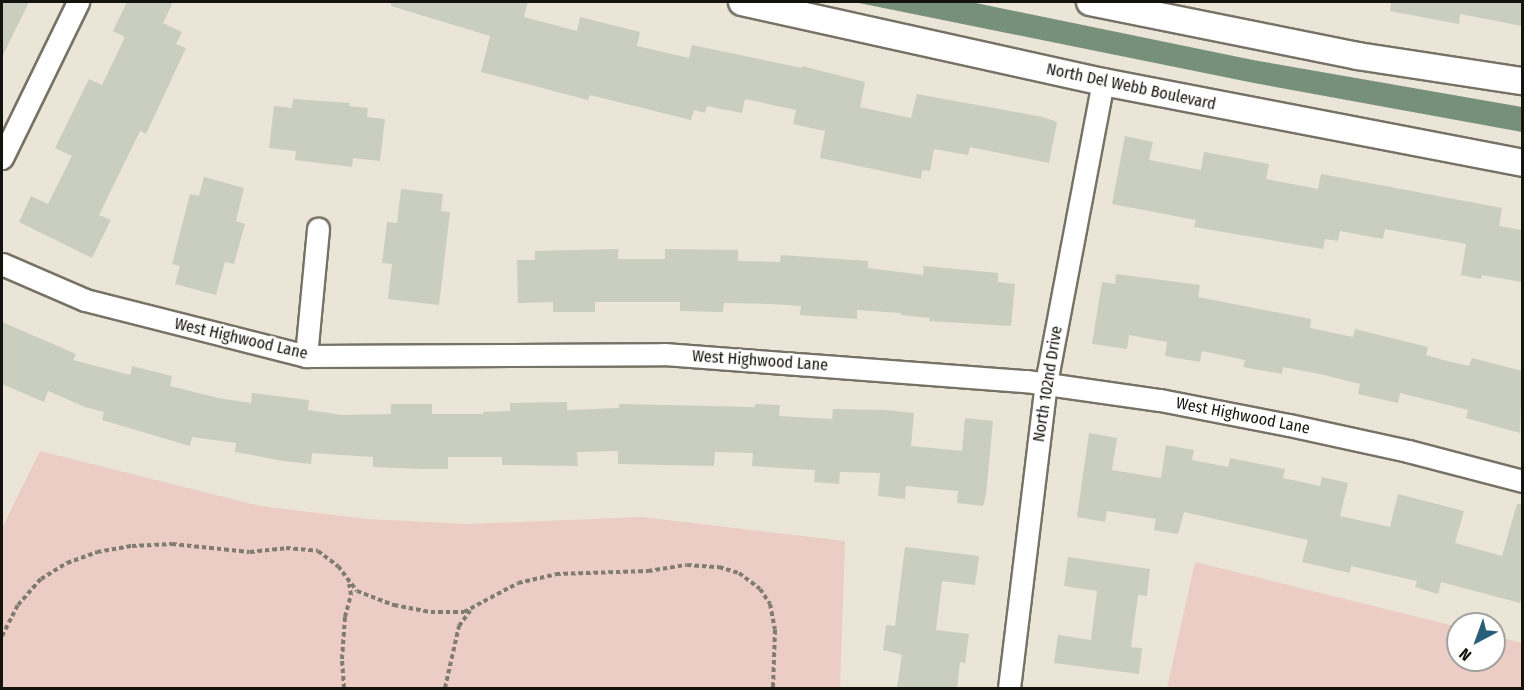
<!DOCTYPE html>
<style>
body{margin:0}
#map{position:relative;width:1524px;height:690px;overflow:hidden;background:#eae5d6;font-family:"Fira Sans Condensed",sans-serif}
div>[style]{position:absolute}
[style*='--x']{left:calc(var(--x)*1px);top:calc(var(--y)*1px);width:calc(var(--w)*1px);rotate:calc(var(--a)*1deg)}
.green>*{inset:0;background:#ebcdc5}
.water>*{inset:0;background:#77907a}
.building>*{inset:0;background:#cacebf}
.path>*{height:4px;margin-top:-2px;transform-origin:0;background:repeating-linear-gradient(90deg,#807c72 0 4.5px,transparent 0 7.5px)}
.roads{filter:drop-shadow(2px 0 #767265) drop-shadow(-2px 0 #767265) drop-shadow(0 2px #767265) drop-shadow(0 -2px #767265)}
.minor>*{height:21px;margin:-10.5px;padding:0 10.5px;transform-origin:10.5px;border-radius:10.5px;background:#fff}
.tertiary>*{height:26px;margin:-13px;padding:0 13px;transform-origin:13px;border-radius:13px;background:#fff}
span{translate:-50% -50%;white-space:nowrap;text-align:center;line-height:1.15;-webkit-text-stroke:4.5px #fff;paint-order:stroke}
.street-label{font-size:16px;color:#15130e}
.frame{position:absolute;inset:0;border:3px solid #15130e;pointer-events:none}
.north{position:absolute;left:1446px;top:612px;width:60px;height:60px;box-sizing:border-box;background:#fff;border:2px solid #a1a19f;border-radius:50%;rotate:221deg;font-size:16px;font-weight:700;line-height:24px;text-align:center;color:#15130e}
.north::after{content:'';display:block;margin:auto;width:21px;height:27px;background:#275f79;clip-path:polygon(50% 0,100% 100%,50% 72%,0 100%)}
</style>
<div id="map">
<div class="green">
<div style="clip-path:polygon(40px 451px,260px 506px,367px 519px,468px 524px,642px 517px,845px 541px,840px 688px,2px 688px,2px 528px)"></div>
<div style="clip-path:polygon(1195px 562px,1458px 627px,1458px 660px,1494px 660px,1494px 636px,1522px 643px,1522px 688px,1167px 688px)"></div>
</div>
<div class="water">
<div style="clip-path:polygon(854px 2px,971px 2px,1253px 60px,1522px 107px,1522px 132px,1254px 83px)"></div>
</div>
<div class="building">
<div style="clip-path:polygon(2px 2px,29px 2px,2px 57px)"></div>
<div style="clip-path:polygon(127px 2px,173px 2px,163px 23px,182px 32px,176px 44px,186px 48px,146px 134px,140px 131px,99px 215px,111px 220px,92px 258px,19px 222px,31px 196px,48px 204px,72px 156px,55px 148px,89px 79px,102px 85px,125px 37px,113px 31px)"></div>
<div style="clip-path:polygon(391px 2px,528px 2px,524px 17px,577px 31px,580px 17px,640px 32px,637px 46px,689px 58px,692px 45px,802px 68px,802px 66px,865px 82px,860px 107px,911px 118px,917px 94px,1043px 117px,1057px 122px,1049px 163px,970px 147px,968px 155px,934px 149px,930px 171px,922px 170px,921px 179px,820px 158px,825px 131px,793px 124px,796px 110px,745px 99px,742px 113px,707px 106px,705px 113px,694px 110px,691px 120px,590px 95px,588px 100px,481px 72px,490px 36px,391px 6px)"></div>
<div style="clip-path:polygon(1391px 2px,1522px 2px,1522px 26px,1460px 14px,1459px 24px,1390px 11px)"></div>
<div style="clip-path:polygon(293px 99px,350px 103px,349px 106px,368px 108px,367px 117px,385px 119px,380px 161px,353px 158px,352px 167px,295px 160px,296px 151px,269px 148px,274px 106px,292px 108px)"></div>
<div style="clip-path:polygon(1125px 136px,1153px 142px,1149px 160px,1201px 170px,1204px 152px,1269px 164px,1266px 179px,1318px 189px,1321px 174px,1502px 208px,1499px 226px,1522px 230px,1522px 282px,1482px 275px,1481px 279px,1461px 275px,1466px 244px,1385px 229px,1383px 239px,1340px 231px,1338px 241px,1325px 239px,1323px 249px,1194px 227px,1196px 220px,1112px 204px)"></div>
<div style="clip-path:polygon(204px 177px,244px 188px,236px 221px,245px 224px,234px 264px,225px 262px,216px 295px,175px 284px,180px 266px,172px 264px,190px 194px,199px 196px)"></div>
<div style="clip-path:polygon(401px 189px,443px 194px,441px 211px,450px 212px,439px 305px,388px 299px,392px 264px,382px 263px,387px 222px,397px 223px)"></div>
<div style="clip-path:polygon(618px 249px,618px 259px,665px 259px,665px 249px,738px 250px,738px 261px,780px 262px,781px 255px,868px 261px,868px 268px,923px 275px,924px 266px,998px 273px,998px 282px,1015px 284px,1011px 326px,929px 321px,930px 318px,901px 315px,901px 313px,857px 310px,857px 319px,800px 315px,801px 306px,771px 304px,724px 303px,723px 312px,680px 311px,680px 302px,595px 302px,595px 312px,553px 312px,553px 302px,518px 303px,517px 260px,535px 260px,535px 251px)"></div>
<div style="clip-path:polygon(1116px 274px,1200px 285px,1198px 297px,1311px 319px,1310px 328px,1353px 337px,1355px 329px,1428px 347px,1426px 355px,1447px 361px,1469px 366px,1472px 358px,1522px 371px,1520px 433px,1466px 418px,1468px 410px,1400px 393px,1398px 403px,1358px 394px,1360px 384px,1320px 374px,1283px 367px,1282px 374px,1243px 367px,1245px 360px,1202px 351px,1200px 362px,1165px 356px,1167px 342px,1129px 335px,1127px 349px,1092px 344px,1102px 282px,1115px 284px)"></div>
<div style="clip-path:polygon(2px 322px,76px 354px,73px 360px,130px 375px,132px 366px,172px 376px,170px 386px,218px 398px,251px 403px,252px 393px,309px 400px,308px 410px,342px 415px,391px 414px,391px 404px,432px 404px,432px 414px,483px 414px,483px 412px,510px 411px,510px 403px,567px 402px,567px 410px,619px 408px,619px 404px,755px 407px,755px 404px,780px 405px,779px 416px,832px 419px,833px 409px,886px 410px,914px 413px,911px 446px,962px 451px,965px 418px,993px 421px,986px 494px,983px 506px,957px 503px,958px 491px,906px 486px,905px 499px,878px 496px,880px 473px,840px 472px,839px 484px,814px 482px,815px 470px,752px 466px,753px 453px,715px 452px,714px 466px,618px 464px,618px 451px,577px 452px,578px 466px,502px 465px,502px 457px,448px 457px,448px 469px,424px 469px,373px 467px,373px 457px,312px 453px,311px 464px,284px 461px,235px 452px,236px 443px,192px 437px,190px 446px,102px 420px,104px 412px,85px 407px,48px 391px,44px 402px,2px 384px)"></div>
<div style="clip-path:polygon(1089px 433px,1117px 438px,1112px 470px,1161px 478px,1166px 445px,1194px 450px,1192px 460px,1228px 467px,1230px 458px,1285px 469px,1283px 478px,1320px 486px,1322px 477px,1348px 483px,1340px 516px,1390px 527px,1398px 494px,1464px 511px,1455px 543px,1502px 556px,1517px 504px,1522px 504px,1522px 593px,1520px 603px,1441px 582px,1438px 594px,1415px 587px,1417px 581px,1351px 566px,1350px 573px,1302px 562px,1308px 540px,1184px 512px,1178px 534px,1154px 530px,1156px 519px,1107px 511px,1105px 522px,1077px 517px)"></div>
<div style="clip-path:polygon(905px 547px,979px 556px,975px 585px,942px 581px,936px 630px,969px 634px,965px 663px,960px 662px,957px 688px,897px 688px,902px 655px,883px 650px,886px 625px,895px 626px)"></div>
<div style="clip-path:polygon(1068px 557px,1150px 569px,1147px 596px,1138px 595px,1131px 647px,1142px 648px,1139px 674px,1054px 663px,1058px 635px,1091px 640px,1097px 591px,1064px 586px)"></div>
</div>
<div class="path">
<div style="--x:2;--y:636;--w:35;--a:-63"></div>
<div style="--x:18;--y:605;--w:35;--a:-49"></div>
<div style="--x:41;--y:579;--w:31;--a:-32"></div>
<div style="--x:67;--y:563;--w:32;--a:-20"></div>
<div style="--x:97;--y:552;--w:36;--a:-10"></div>
<div style="--x:132;--y:546;--w:40;--a:-2.9"></div>
<div style="--x:172;--y:544;--w:78;--a:5.9"></div>
<div style="--x:250;--y:552;--w:36;--a:-6"></div>
<div style="--x:286;--y:548;--w:32;--a:5"></div>
<div style="--x:318;--y:551;--w:25;--a:37"></div>
<div style="--x:338;--y:566;--w:31;--a:53"></div>
<div style="--x:357;--y:591;--w:40;--a:21"></div>
<div style="--x:394;--y:605;--w:38;--a:11"></div>
<div style="--x:431;--y:612;--w:33;--a:0"></div>
<div style="--x:464;--y:612;--w:61;--a:-28.2"></div>
<div style="--x:518;--y:583;--w:39;--a:-13"></div>
<div style="--x:556;--y:574;--w:92;--a:-1.9"></div>
<div style="--x:648;--y:571;--w:39;--a:-9"></div>
<div style="--x:687;--y:565;--w:32;--a:4"></div>
<div style="--x:719;--y:567;--w:21;--a:17"></div>
<div style="--x:739;--y:573;--w:26;--a:37"></div>
<div style="--x:760;--y:589;--w:18;--a:56"></div>
<div style="--x:770;--y:604;--w:26;--a:79"></div>
<div style="--x:775;--y:630;--w:58;--a:92"></div>
<div style="--x:344;--y:688;--w:29;--a:-94"></div>
<div style="--x:342;--y:659;--w:42;--a:-85.9"></div>
<div style="--x:345;--y:617;--w:23;--a:-75"></div>
<div style="--x:351;--y:595;--w:11;--a:-100"></div>
<div style="--x:445;--y:688;--w:64;--a:-77.3"></div>
<div style="--x:459;--y:626;--w:19;--a:-54"></div>
</div>
<div class="roads">
<div class="minor">
<div style="--x:2;--y:158;--w:174;--a:-64"></div>
<div style="--x:2;--y:264;--w:90;--a:23.4"></div>
<div style="--x:85;--y:300;--w:228;--a:14.2"></div>
<div style="--x:306;--y:356;--w:358;--a:-0.3"></div>
<div style="--x:664;--y:354;--w:363;--a:4.3"></div>
<div style="--x:1026;--y:381;--w:135;--a:8.1"></div>
<div style="--x:1160;--y:400;--w:131;--a:11"></div>
<div style="--x:1289;--y:425;--w:122;--a:12.3"></div>
<div style="--x:1408;--y:451;--w:118;--a:14.7"></div>
<div style="--x:306;--y:356;--w:128;--a:-84.6"></div>
<div style="--x:1009;--y:688;--w:307;--a:-83.1"></div>
<div style="--x:1046;--y:383;--w:306;--a:-79.3"></div>
</div>
<div class="tertiary">
<div style="--x:742;--y:2;--w:370;--a:12.5"></div>
<div style="--x:1103;--y:82;--w:427;--a:10.9"></div>
<div style="--x:1090;--y:2;--w:273;--a:11.4"></div>
<div style="--x:1358;--y:56;--w:166;--a:8.7"></div>
</div>
</div>
<div class="street-label">
<span style="left:1131px;top:87px;rotate:12deg">North Del Webb Boulevard</span>
<span style="left:241px;top:339px;rotate:13deg">West Highwood Lane</span>
<span style="left:760px;top:361px;rotate:4deg">West Highwood Lane</span>
<span style="left:1048px;top:384px;rotate:-81deg">North 102nd Drive</span>
<span style="left:1243px;top:416px;rotate:11deg">West Highwood Lane</span>
</div>
<div class="frame"></div>
<div class="north">N</div>
</div>
